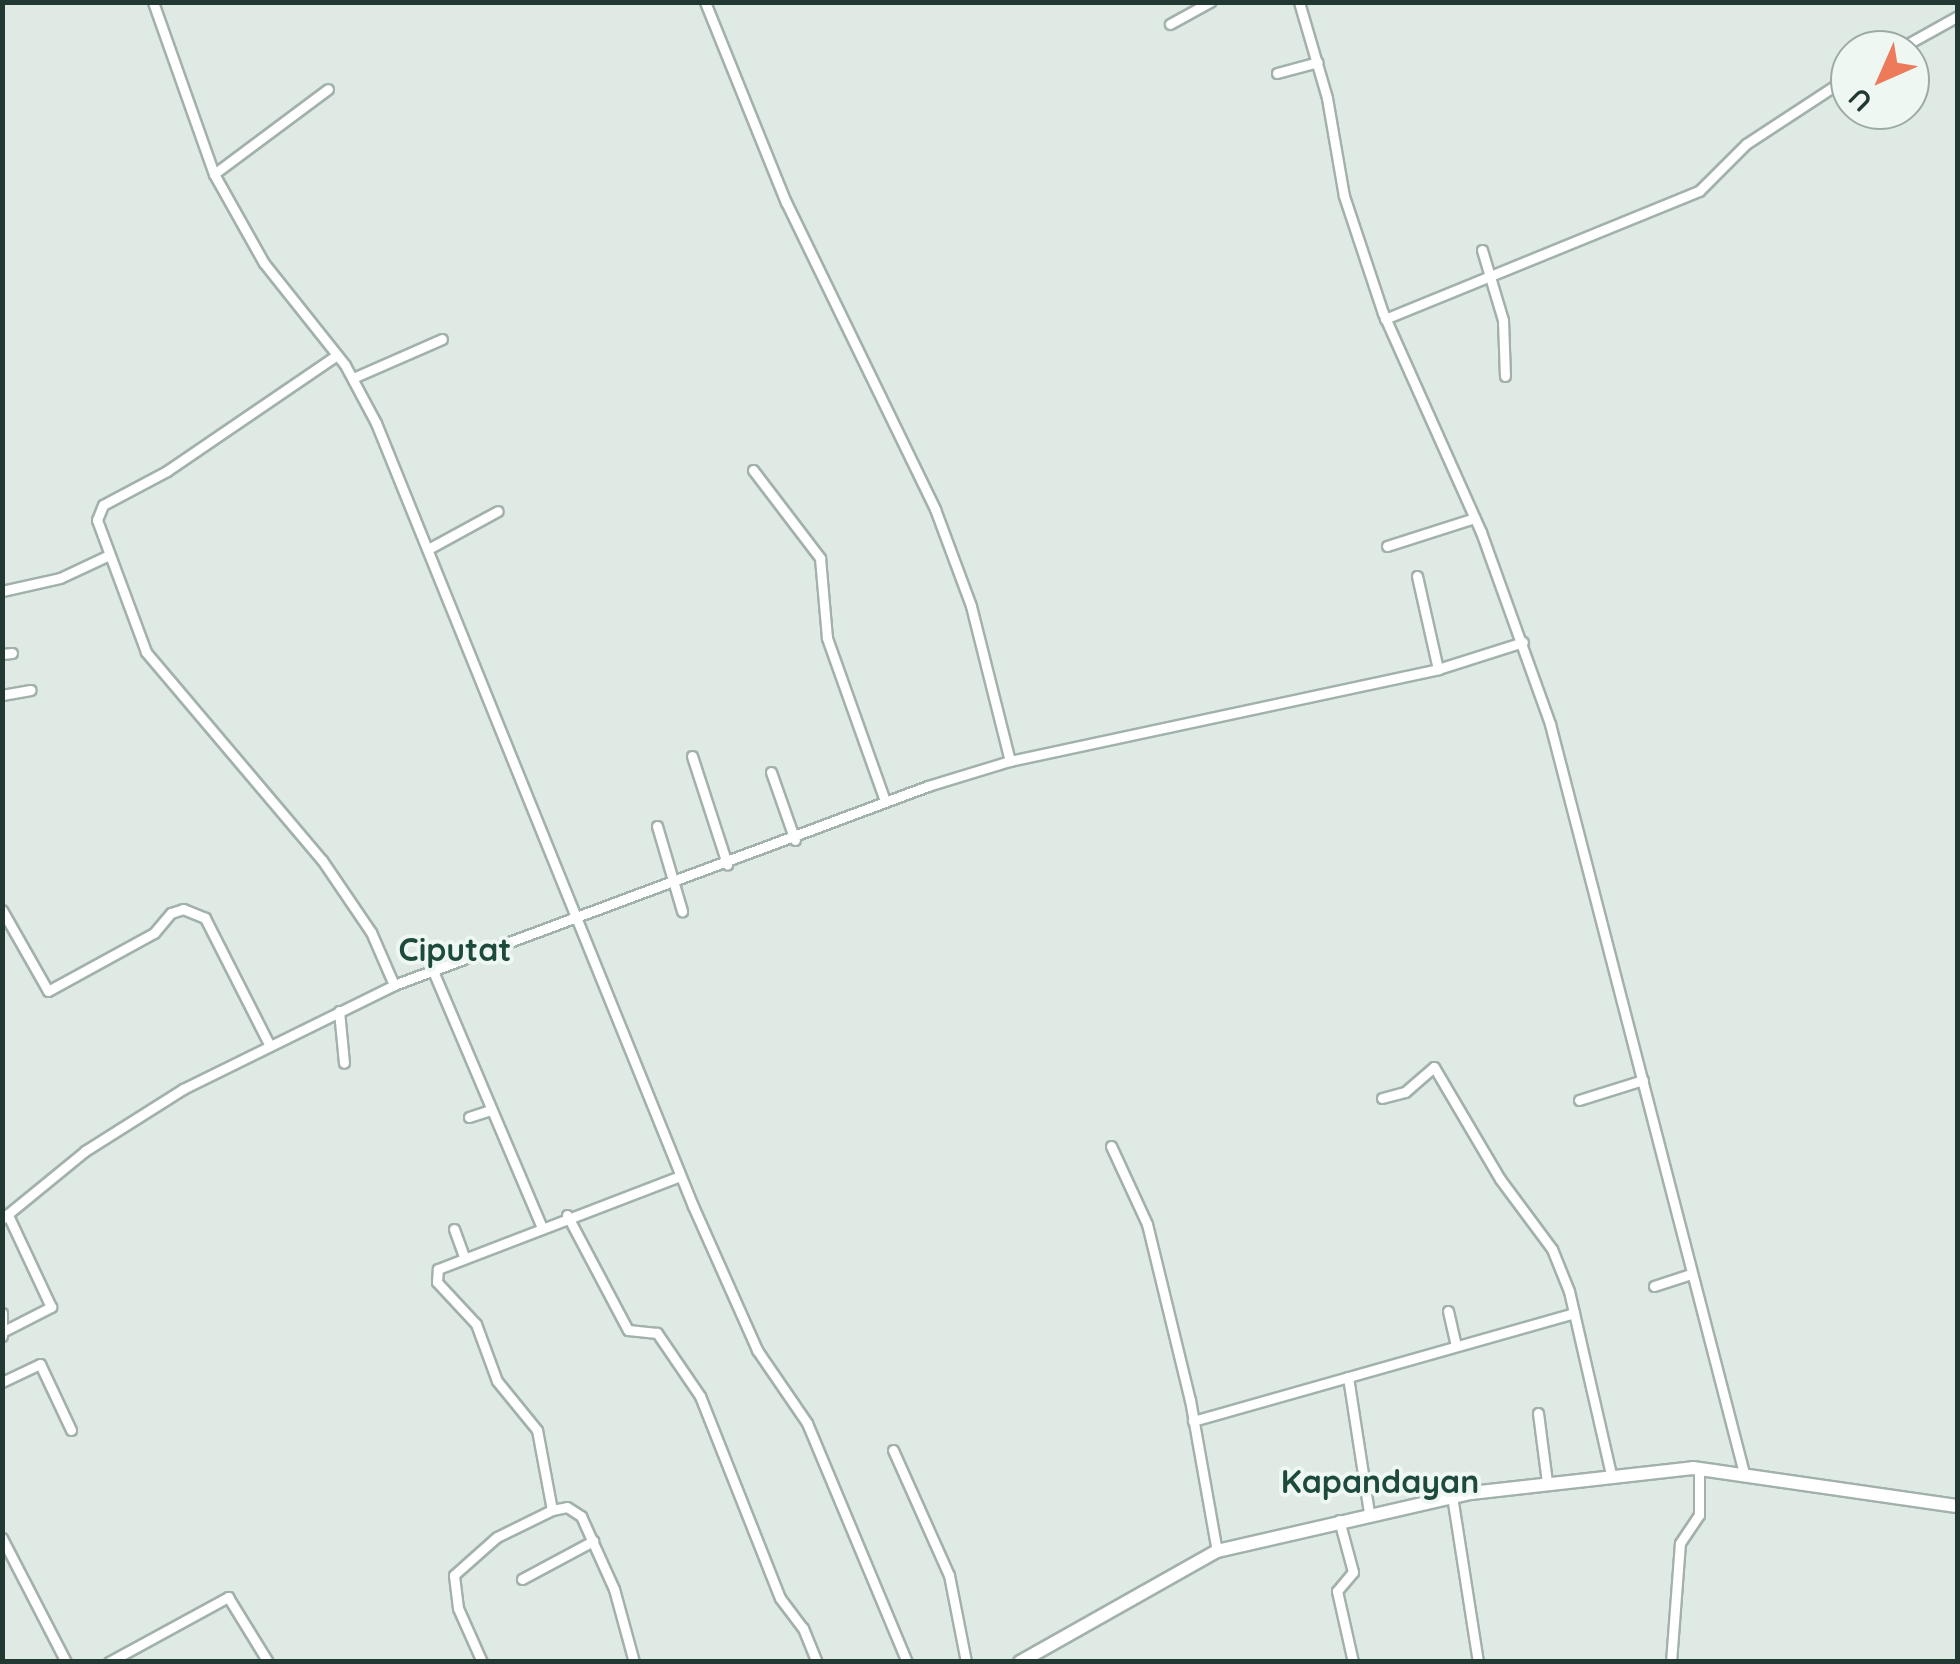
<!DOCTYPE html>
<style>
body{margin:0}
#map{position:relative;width:1960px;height:1664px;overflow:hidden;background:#dfeae5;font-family:Quicksand,sans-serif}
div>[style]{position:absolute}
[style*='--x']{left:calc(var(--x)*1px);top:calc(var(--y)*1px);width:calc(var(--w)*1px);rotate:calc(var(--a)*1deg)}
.roads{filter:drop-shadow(2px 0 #a2b1ac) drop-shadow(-2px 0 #a2b1ac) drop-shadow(0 2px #a2b1ac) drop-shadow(0 -2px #a2b1ac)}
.minor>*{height:9px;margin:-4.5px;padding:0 4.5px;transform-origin:4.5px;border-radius:4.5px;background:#fff}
.secondary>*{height:12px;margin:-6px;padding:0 6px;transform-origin:6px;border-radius:6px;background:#fff}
span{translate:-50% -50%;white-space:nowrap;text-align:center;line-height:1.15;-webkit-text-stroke:8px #eff7f3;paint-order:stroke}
.quarter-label{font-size:32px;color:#1e4a3e;font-weight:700}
.frame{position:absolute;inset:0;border:5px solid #213932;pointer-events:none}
.north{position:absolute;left:1830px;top:30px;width:100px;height:100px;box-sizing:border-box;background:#eff7f3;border:2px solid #9daba6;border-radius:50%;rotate:225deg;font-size:28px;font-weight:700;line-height:40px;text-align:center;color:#213932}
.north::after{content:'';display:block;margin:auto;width:35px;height:45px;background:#ed7a5a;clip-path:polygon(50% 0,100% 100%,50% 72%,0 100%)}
</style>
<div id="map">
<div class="roads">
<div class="minor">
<div style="--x:153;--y:2;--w:182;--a:70.5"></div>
<div style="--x:214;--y:174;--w:102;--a:60.7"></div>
<div style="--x:264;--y:263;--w:130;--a:51.5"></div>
<div style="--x:345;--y:365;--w:66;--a:61.9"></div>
<div style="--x:376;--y:423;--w:845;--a:67.96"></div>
<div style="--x:693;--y:1206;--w:158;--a:66"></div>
<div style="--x:757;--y:1350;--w:88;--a:55.6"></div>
<div style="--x:807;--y:1423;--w:259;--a:67.3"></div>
<div style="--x:705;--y:2;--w:216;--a:68"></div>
<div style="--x:786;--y:202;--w:341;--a:64.1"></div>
<div style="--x:935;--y:509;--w:103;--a:69.6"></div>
<div style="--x:971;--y:606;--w:160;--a:75.9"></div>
<div style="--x:1299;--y:2;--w:100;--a:73.7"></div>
<div style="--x:1327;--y:98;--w:99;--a:80.2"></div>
<div style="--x:1344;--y:196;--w:123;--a:71.6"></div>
<div style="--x:1383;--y:313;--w:240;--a:65.9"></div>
<div style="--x:1481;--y:532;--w:204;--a:70.2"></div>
<div style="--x:1550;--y:724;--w:774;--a:75.48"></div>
<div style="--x:1170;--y:24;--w:46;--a:-28.8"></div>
<div style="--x:1897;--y:50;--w:70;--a:-29.1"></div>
<div style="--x:1277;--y:73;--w:42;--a:-15"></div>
<div style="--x:214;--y:174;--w:142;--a:-36.7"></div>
<div style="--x:1482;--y:250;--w:73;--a:73.3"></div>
<div style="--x:1503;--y:320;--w:56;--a:88"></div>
<div style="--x:1385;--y:319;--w:339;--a:-22.2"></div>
<div style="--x:1699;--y:191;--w:66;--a:-45"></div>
<div style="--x:1746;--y:144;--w:124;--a:-33.2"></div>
<div style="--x:337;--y:355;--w:206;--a:145.7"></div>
<div style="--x:167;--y:471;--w:72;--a:152"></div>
<div style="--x:103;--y:505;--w:16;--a:112"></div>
<div style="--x:97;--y:520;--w:141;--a:69.6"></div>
<div style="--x:146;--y:652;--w:272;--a:49.8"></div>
<div style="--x:322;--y:860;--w:87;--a:55.8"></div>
<div style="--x:371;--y:932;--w:58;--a:66.5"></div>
<div style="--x:353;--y:378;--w:97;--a:-23.7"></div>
<div style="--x:753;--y:470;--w:111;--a:52.7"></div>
<div style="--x:820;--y:558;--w:80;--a:85"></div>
<div style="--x:827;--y:638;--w:173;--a:70.4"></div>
<div style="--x:1387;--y:546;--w:92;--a:-17.7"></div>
<div style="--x:430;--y:548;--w:77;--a:-28.6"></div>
<div style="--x:1417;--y:576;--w:95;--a:77.3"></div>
<div style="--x:2;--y:591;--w:59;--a:-12.6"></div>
<div style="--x:60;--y:578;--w:54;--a:-25.1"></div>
<div style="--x:2;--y:654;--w:10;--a:-6"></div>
<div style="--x:2;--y:695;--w:29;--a:-10"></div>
<div style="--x:692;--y:756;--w:114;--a:72"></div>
<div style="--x:771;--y:772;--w:72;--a:70.6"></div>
<div style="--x:657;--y:826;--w:89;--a:73.6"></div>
<div style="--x:2;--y:910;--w:93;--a:60.4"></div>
<div style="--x:48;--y:991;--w:121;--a:-28.7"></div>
<div style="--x:154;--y:933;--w:26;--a:-50"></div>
<div style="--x:171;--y:913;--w:13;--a:-18"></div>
<div style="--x:183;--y:909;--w:24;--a:22"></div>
<div style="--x:205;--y:918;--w:141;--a:63.1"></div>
<div style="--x:433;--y:971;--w:276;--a:67"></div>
<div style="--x:339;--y:1011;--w:52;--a:84.5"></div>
<div style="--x:1382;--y:1098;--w:24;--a:-15"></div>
<div style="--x:1405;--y:1092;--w:38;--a:-41"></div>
<div style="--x:1434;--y:1067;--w:130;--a:59.5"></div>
<div style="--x:1500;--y:1179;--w:87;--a:53.4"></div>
<div style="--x:1552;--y:1249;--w:45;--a:68"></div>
<div style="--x:1569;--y:1291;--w:188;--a:77.1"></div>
<div style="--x:1579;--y:1100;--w:67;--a:-17.4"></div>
<div style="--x:469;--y:1117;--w:23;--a:-18"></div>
<div style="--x:1111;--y:1146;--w:86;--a:65.2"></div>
<div style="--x:1147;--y:1224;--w:181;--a:76.3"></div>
<div style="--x:1190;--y:1400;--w:153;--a:79.9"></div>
<div style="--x:567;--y:1215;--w:130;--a:62.1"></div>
<div style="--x:628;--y:1330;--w:29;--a:6"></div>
<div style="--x:657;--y:1333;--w:76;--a:55.7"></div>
<div style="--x:700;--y:1396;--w:217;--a:68.4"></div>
<div style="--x:780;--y:1598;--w:38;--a:53"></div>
<div style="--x:803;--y:1628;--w:37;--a:68"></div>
<div style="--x:2;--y:1219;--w:107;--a:-39.3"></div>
<div style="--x:85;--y:1151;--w:116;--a:-32.3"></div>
<div style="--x:183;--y:1089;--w:235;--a:-26.2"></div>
<div style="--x:394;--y:985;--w:570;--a:-20.44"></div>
<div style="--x:928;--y:786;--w:86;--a:-17"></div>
<div style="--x:1010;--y:761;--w:438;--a:-12.1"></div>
<div style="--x:1438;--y:669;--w:89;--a:-17.6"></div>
<div style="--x:454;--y:1229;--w:29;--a:70"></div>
<div style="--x:1654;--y:1286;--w:40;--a:-18"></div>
<div style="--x:1448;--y:1311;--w:32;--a:77"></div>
<div style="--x:2;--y:1313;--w:23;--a:90"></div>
<div style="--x:6;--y:1330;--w:51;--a:-27.1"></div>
<div style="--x:51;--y:1307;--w:102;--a:-115.1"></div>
<div style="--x:1348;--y:1377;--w:138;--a:81.2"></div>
<div style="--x:2;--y:1382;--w:42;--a:-25.3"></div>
<div style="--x:40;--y:1364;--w:73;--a:64.8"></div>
<div style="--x:1538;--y:1413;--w:70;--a:82.6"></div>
<div style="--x:1193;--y:1421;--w:396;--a:-15.8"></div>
<div style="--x:893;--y:1450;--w:137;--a:65.9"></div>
<div style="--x:949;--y:1575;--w:89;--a:78.9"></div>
<div style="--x:1452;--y:1496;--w:168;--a:81.1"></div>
<div style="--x:552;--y:1510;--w:15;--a:-11"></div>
<div style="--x:567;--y:1507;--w:17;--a:33"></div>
<div style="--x:581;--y:1516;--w:80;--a:65.7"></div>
<div style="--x:614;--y:1589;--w:76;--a:74.7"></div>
<div style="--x:1339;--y:1520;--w:54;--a:74.9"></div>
<div style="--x:1353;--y:1572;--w:25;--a:130"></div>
<div style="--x:1337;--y:1591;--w:73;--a:77.3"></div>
<div style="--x:2;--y:1538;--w:140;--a:62.7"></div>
<div style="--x:522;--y:1579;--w:81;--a:-28.2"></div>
<div style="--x:109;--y:1662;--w:136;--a:-28.6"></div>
<div style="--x:228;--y:1597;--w:76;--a:58.4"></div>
<div style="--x:482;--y:1662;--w:59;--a:-114"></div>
<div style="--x:458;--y:1608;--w:33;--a:-97"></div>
<div style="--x:454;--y:1575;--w:57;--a:-41.5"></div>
<div style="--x:497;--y:1537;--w:61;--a:-26.1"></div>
<div style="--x:552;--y:1510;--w:81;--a:-100.6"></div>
<div style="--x:537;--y:1430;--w:63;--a:-129.2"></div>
<div style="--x:497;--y:1381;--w:61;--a:-110.2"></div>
<div style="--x:476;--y:1324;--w:57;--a:-132.9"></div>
<div style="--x:437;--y:1282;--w:13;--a:-86"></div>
<div style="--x:438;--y:1269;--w:259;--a:-21"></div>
<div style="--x:1671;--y:1662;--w:119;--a:-85.7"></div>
<div style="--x:1680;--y:1543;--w:34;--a:-56"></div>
<div style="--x:1699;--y:1515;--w:46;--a:-90"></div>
</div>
<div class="secondary">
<div style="--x:1020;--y:1662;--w:226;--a:-29.4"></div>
<div style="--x:1217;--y:1551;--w:261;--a:-12.9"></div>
<div style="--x:1471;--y:1493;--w:223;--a:-6.4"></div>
<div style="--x:1693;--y:1468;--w:268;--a:8.2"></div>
</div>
</div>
<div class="quarter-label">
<span style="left:455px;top:949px">Ciputat</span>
<span style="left:1380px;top:1481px">Kapandayan</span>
</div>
<div class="frame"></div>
<div class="north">U</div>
</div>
